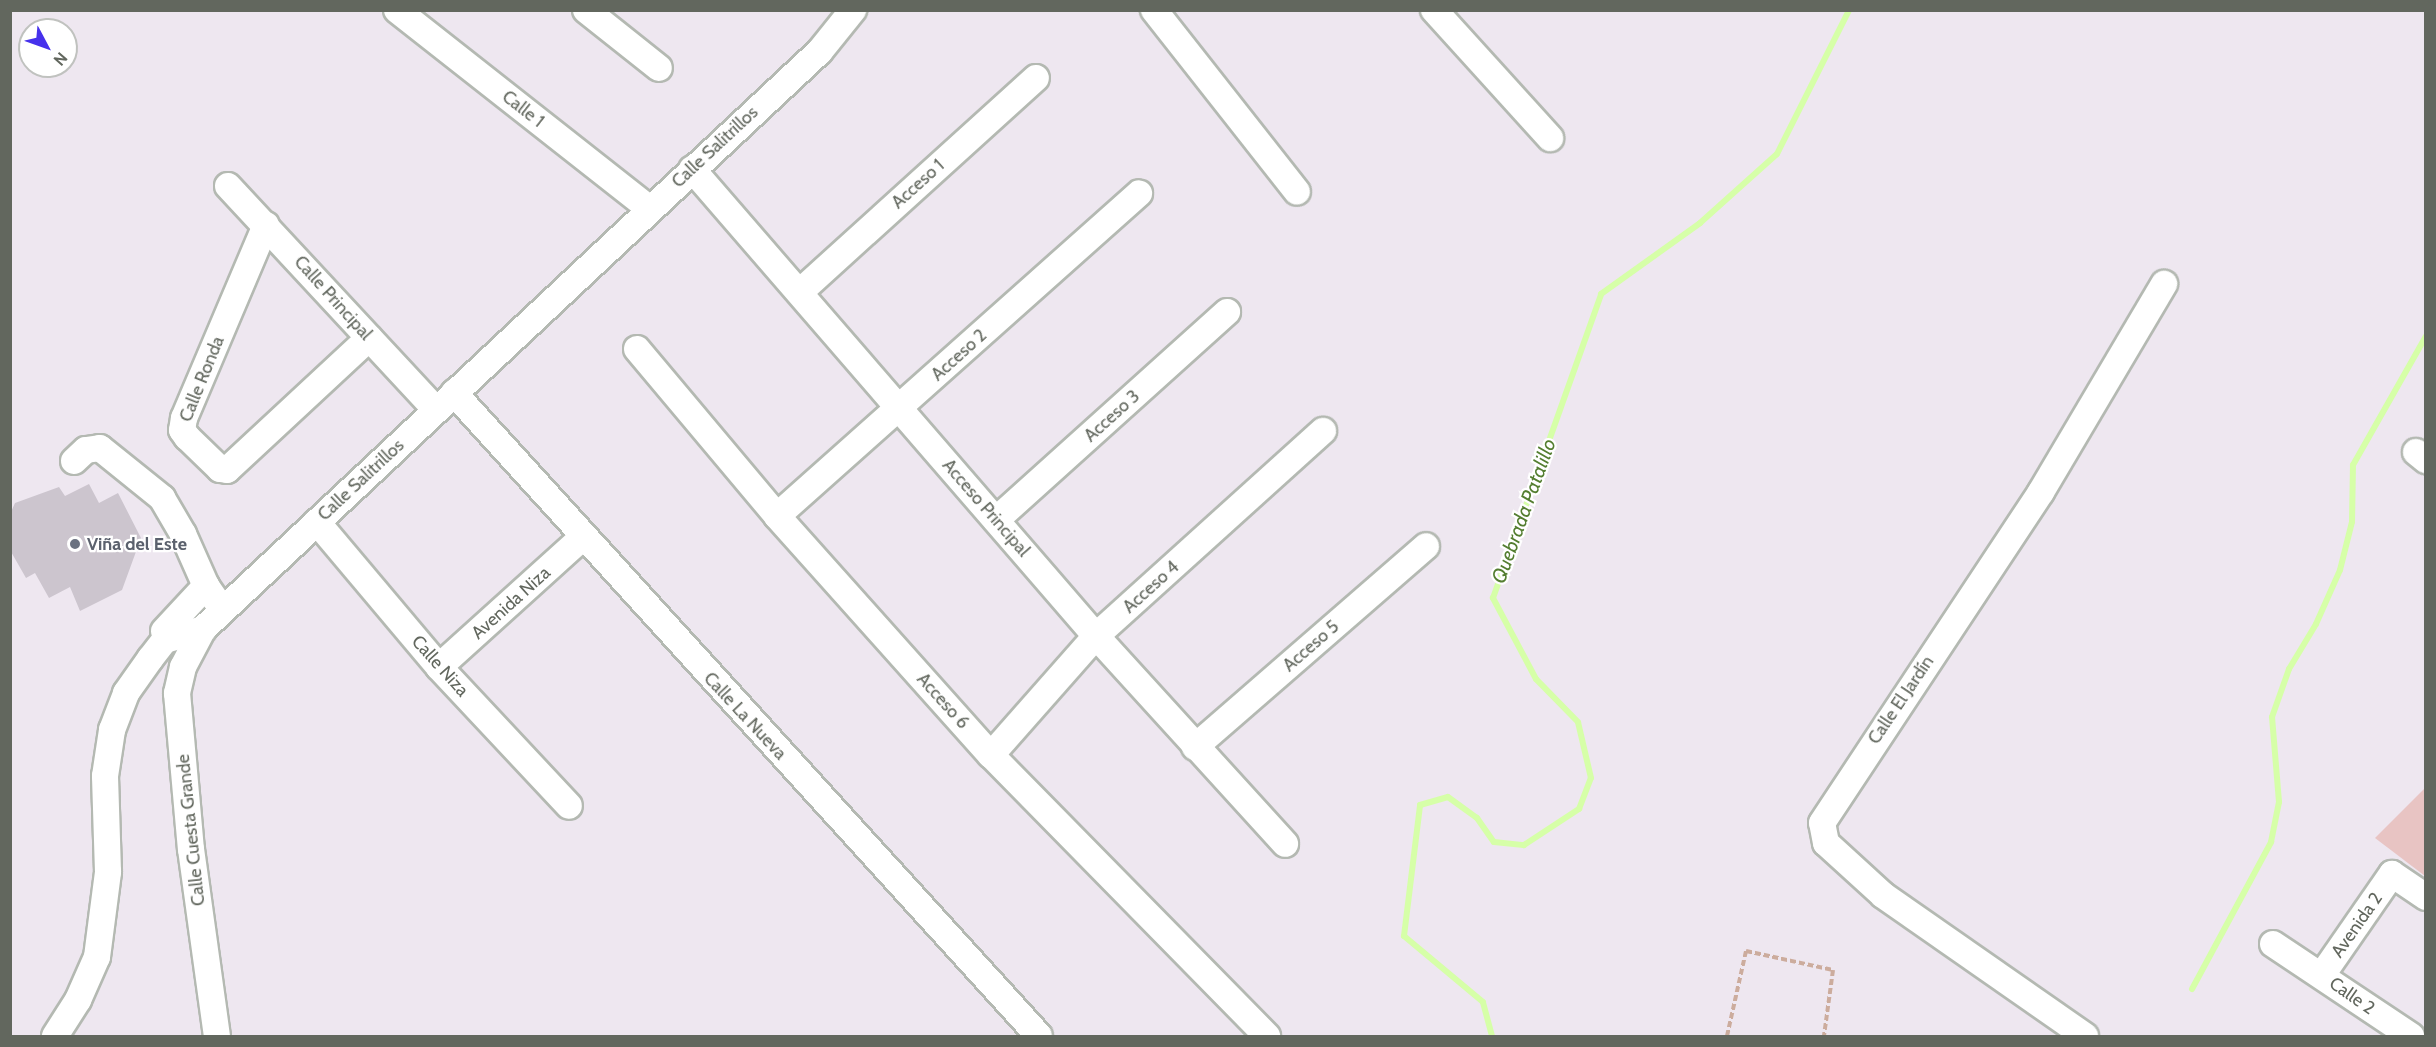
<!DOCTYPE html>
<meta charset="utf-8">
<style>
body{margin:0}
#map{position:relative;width:2436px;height:1047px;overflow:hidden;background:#eee7f0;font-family:Cabin,sans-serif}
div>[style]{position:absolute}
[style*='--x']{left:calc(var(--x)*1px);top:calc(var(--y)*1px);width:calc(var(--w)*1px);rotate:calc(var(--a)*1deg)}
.green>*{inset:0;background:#e8c4c3}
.stream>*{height:6px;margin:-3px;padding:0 3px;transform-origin:3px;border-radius:3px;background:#d6ffa8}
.building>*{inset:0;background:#ccc5ce}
.path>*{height:4px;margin-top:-2px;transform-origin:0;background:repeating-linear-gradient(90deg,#ccac9d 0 6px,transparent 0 9px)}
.roads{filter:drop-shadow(2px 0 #b4b9b2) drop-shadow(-2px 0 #b4b9b2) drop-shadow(0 2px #b4b9b2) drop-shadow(0 -2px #b4b9b2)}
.minor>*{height:26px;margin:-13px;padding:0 13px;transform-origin:13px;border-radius:13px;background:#fff}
.dots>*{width:16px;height:16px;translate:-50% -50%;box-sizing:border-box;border:3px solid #fff;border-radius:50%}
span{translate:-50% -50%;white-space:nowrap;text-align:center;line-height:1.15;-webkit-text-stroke:4.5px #fff;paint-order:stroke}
.street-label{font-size:18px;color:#62675e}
.worship-label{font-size:18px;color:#5b616d;font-weight:700}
.left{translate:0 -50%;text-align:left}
.water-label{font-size:20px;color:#547e31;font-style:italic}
.frame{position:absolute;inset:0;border:12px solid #62675e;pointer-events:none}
.north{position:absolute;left:18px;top:18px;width:60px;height:60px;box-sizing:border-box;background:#fff;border:2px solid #c0c2bf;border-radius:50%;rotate:131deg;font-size:16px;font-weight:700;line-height:24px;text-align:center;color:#62675e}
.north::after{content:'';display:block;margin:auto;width:21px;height:27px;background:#4631ec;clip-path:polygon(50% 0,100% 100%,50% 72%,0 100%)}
</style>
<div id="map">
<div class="green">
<div style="clip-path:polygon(2425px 788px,2425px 876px,2375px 838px)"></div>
</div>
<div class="stream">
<div style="--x:2192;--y:989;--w:167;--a:-61.7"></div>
<div style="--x:2271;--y:842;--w:41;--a:-78.7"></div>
<div style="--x:2279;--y:802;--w:85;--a:-94.7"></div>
<div style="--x:2272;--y:717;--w:51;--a:-70.5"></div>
<div style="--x:2289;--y:669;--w:52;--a:-59"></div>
<div style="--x:2316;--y:624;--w:59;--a:-66"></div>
<div style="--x:2340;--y:570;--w:49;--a:-76"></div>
<div style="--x:2352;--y:522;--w:57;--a:-89"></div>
<div style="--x:2353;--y:465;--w:148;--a:-60.5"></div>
<div style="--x:1492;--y:1036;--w:35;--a:-105"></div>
<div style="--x:1483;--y:1002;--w:103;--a:-140.1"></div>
<div style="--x:1404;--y:936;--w:132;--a:-83"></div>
<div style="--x:1420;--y:805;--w:29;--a:-16"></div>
<div style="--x:1448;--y:797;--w:36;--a:36"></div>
<div style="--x:1477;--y:818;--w:29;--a:55"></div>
<div style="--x:1494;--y:842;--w:30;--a:6"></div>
<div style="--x:1524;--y:845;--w:66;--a:-33.2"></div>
<div style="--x:1579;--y:809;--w:33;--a:-69"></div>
<div style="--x:1591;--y:778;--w:57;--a:-103.1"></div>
<div style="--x:1578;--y:722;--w:60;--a:-134.3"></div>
<div style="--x:1536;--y:679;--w:92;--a:-118"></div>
<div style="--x:1493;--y:598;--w:323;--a:-70.4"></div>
<div style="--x:1601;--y:294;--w:122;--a:-35.6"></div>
<div style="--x:1700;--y:223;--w:103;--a:-41.9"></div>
<div style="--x:1777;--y:154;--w:161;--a:-63.4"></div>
</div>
<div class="building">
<div style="clip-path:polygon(89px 484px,99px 503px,118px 493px,141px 538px,122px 590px,80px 611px,70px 587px,49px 598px,35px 573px,26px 578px,10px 550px,10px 514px,15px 503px,59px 487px,65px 496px)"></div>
</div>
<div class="path">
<div style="--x:1727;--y:1036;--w:87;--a:-77.4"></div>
<div style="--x:1746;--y:951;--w:89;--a:12.3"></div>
<div style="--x:1833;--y:970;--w:67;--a:97.8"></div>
</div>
<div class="roads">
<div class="minor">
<div style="--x:397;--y:10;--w:320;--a:38.2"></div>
<div style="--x:586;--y:10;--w:93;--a:38.5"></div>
<div style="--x:1154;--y:10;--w:231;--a:51.8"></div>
<div style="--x:1434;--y:10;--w:173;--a:47.8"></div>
<div style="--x:692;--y:169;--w:617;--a:49.14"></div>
<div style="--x:1096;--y:636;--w:281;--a:47.7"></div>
<div style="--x:228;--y:186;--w:306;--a:47.1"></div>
<div style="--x:266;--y:225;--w:210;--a:113"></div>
<div style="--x:184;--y:418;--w:12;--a:99"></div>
<div style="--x:182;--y:430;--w:9;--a:54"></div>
<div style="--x:187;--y:437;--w:46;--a:44.1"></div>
<div style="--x:220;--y:469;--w:7;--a:8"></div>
<div style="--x:227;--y:470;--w:194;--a:-42.9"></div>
<div style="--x:801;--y:291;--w:317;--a:-42.2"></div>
<div style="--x:637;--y:349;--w:218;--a:50"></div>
<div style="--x:777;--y:516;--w:321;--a:48.2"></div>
<div style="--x:991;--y:755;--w:394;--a:45.5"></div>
<div style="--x:454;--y:393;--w:869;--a:47.7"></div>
<div style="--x:2416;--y:452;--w:13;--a:39"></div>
<div style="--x:74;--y:461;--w:16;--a:-43"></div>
<div style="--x:86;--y:450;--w:14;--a:-8"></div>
<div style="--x:100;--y:448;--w:80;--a:38.9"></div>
<div style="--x:162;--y:498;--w:42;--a:59.7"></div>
<div style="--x:183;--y:534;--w:57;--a:66.1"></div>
<div style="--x:206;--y:586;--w:28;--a:55"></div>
<div style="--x:777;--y:516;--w:485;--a:-41.7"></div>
<div style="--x:996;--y:520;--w:311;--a:-42"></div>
<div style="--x:317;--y:522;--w:189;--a:49.9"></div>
<div style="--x:439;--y:667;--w:190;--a:46.9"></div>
<div style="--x:203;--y:629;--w:43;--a:117.8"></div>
<div style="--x:183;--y:667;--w:27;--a:103"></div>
<div style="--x:177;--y:693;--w:157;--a:84.9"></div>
<div style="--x:191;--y:849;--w:189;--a:82.1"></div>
<div style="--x:164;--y:631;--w:62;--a:-47"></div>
<div style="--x:439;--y:667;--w:193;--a:-42.1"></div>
<div style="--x:1195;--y:747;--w:306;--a:-41"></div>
<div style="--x:991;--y:755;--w:159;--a:-48.6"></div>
<div style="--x:1096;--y:636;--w:306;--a:-42.1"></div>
<div style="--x:2273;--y:944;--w:166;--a:33.7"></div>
<div style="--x:2322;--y:975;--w:123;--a:-55.3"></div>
<div style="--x:2392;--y:874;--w:41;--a:34.1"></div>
<div style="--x:55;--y:1036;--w:43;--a:-57.4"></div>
<div style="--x:78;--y:1000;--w:47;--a:-66.2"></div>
<div style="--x:97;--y:957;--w:86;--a:-82.6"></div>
<div style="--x:108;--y:872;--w:96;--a:-91.8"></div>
<div style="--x:105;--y:776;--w:47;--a:-81.3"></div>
<div style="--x:112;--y:730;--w:40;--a:-69"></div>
<div style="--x:126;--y:693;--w:42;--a:-54.8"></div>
<div style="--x:150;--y:659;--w:24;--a:-52"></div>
<div style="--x:165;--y:640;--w:40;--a:-16"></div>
<div style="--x:203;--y:629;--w:845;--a:-43.13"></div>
<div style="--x:820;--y:51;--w:53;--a:-51.2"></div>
<div style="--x:2085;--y:1036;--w:246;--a:-145.1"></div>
<div style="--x:1883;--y:895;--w:77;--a:-137.6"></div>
<div style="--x:1826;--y:843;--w:20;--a:-101"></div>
<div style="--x:1822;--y:823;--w:397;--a:-56.5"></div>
<div style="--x:2041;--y:492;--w:242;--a:-59.4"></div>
</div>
</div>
<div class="dots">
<div style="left:75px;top:544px;background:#6b7280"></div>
</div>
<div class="street-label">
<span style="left:523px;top:109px;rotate:38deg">Calle 1</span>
<span style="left:715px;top:147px;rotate:-43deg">Calle Salitrillos</span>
<span style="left:918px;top:184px;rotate:-42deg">Acceso 1</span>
<span style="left:333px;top:298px;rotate:48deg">Calle Principal</span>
<span style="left:959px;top:355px;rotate:-42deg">Acceso 2</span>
<span style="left:202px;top:379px;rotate:-68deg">Calle Ronda</span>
<span style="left:1112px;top:416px;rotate:-42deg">Acceso 3</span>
<span style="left:361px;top:480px;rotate:-43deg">Calle Salitrillos</span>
<span style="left:986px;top:508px;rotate:49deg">Acceso Principal</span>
<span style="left:1151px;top:587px;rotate:-42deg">Acceso 4</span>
<span style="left:511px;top:603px;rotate:-42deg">Avenida Niza</span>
<span style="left:1311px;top:646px;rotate:-41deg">Acceso 5</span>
<span style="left:440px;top:666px;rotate:48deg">Calle Niza</span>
<span style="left:1901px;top:700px;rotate:-56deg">Calle El Jardín</span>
<span style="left:943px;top:701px;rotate:48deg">Acceso 6</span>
<span style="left:745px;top:716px;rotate:47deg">Calle La Nueva</span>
<span style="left:191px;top:830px;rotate:-96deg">Calle Cuesta Grande</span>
<span style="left:2357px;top:925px;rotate:-55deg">Avenida 2</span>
<span style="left:2352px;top:996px;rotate:35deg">Calle 2</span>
</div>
<div class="worship-label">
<span class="left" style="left:87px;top:544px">Viña del Este</span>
</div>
<div class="water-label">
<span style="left:1524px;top:511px;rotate:-70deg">Quebrada Patalillo</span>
</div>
<div class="frame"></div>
<div class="north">N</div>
</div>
